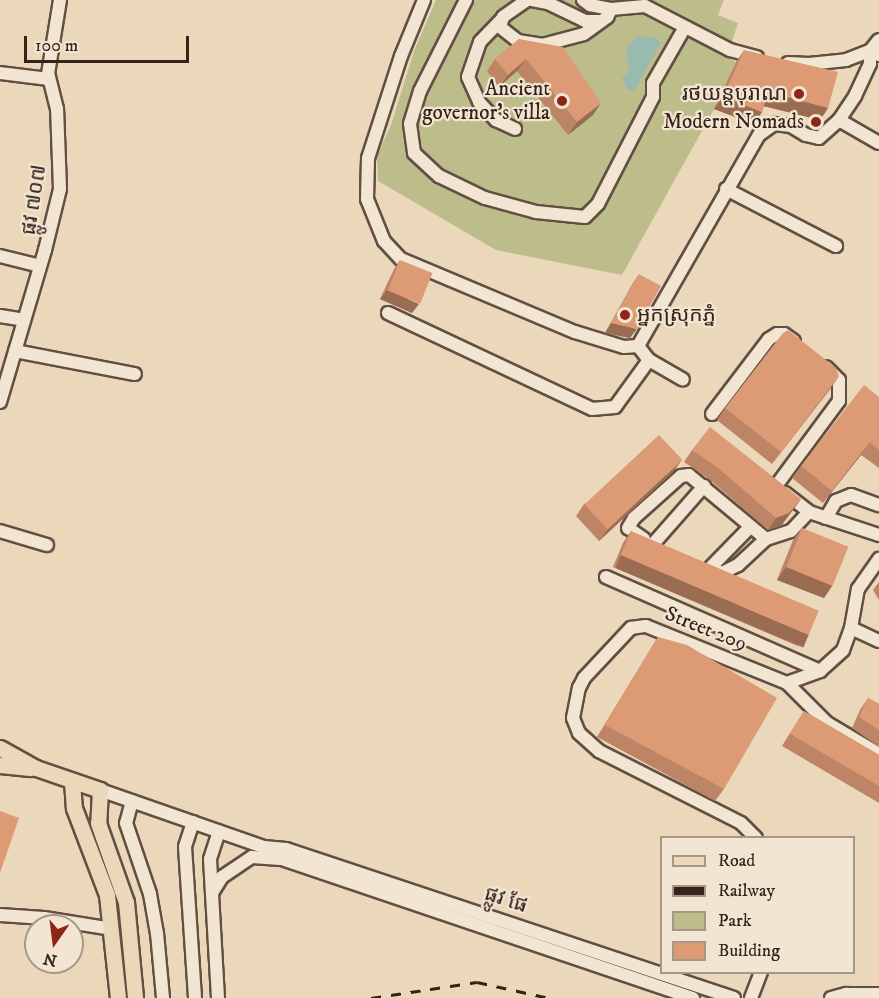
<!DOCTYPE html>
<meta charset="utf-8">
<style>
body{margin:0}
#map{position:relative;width:879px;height:998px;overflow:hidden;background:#ebd7ba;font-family:"IM FELL DW Pica","Noto Sans Khmer",serif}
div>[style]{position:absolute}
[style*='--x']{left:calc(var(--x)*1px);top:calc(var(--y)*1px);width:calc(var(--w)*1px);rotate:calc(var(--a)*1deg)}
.green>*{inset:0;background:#bdbd8c}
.water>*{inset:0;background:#98baaf}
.roads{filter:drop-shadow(2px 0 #624f43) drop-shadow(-2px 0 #624f43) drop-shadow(0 2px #624f43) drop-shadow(0 -2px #624f43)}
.minor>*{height:12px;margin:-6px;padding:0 6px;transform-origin:6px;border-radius:6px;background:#f2e5d2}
.major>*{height:15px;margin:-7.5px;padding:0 7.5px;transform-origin:7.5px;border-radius:7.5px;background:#ebd7ba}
.rail>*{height:3px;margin-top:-1.5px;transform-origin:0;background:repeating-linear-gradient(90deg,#35221b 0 10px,transparent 0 20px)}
.wall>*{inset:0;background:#bd8465}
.shaded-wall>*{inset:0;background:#9a6c52;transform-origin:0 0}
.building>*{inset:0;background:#dc9a75;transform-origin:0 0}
.dots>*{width:16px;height:16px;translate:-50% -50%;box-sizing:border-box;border:3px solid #f2e5d2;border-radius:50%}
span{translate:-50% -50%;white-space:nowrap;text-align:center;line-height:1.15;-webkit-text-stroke:4.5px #f2e5d2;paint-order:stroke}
.poi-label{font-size:21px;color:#35221b}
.right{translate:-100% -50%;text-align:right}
.left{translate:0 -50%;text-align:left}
.street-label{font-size:21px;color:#35221b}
.legend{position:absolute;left:660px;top:836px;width:195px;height:138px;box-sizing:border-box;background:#f2e5d2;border:2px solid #a69789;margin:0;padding:8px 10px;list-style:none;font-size:18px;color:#35221b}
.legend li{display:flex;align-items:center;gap:12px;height:30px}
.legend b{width:30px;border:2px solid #a69789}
.north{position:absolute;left:24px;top:914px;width:60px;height:60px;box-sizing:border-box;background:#f2e5d2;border:2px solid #a69789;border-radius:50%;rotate:194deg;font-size:16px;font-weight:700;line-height:24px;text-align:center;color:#35221b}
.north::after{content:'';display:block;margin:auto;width:21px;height:27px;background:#8f2418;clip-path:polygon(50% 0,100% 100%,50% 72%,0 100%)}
.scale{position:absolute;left:24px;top:36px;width:165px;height:27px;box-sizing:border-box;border:3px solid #35221b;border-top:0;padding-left:8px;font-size:18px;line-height:21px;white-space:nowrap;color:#35221b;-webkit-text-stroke:4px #f2e5d2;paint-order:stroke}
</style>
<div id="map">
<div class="green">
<div style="clip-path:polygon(436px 0,724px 0,718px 15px,738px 23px,727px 57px,736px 62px,714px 109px,622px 275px,496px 250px,378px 181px,377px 155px,391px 125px,414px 51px)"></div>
</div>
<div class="water">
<div style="clip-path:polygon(638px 36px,655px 38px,661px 43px,634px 91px,627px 89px,622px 78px,629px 70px,626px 49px)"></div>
</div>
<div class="roads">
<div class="minor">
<div style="--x:424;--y:0;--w:61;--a:112.3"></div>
<div style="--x:401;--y:56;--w:107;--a:107.9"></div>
<div style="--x:368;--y:158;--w:41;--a:91.4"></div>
<div style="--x:367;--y:199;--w:45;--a:68"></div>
<div style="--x:384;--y:241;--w:25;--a:47"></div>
<div style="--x:401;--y:259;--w:189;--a:22.8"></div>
<div style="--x:575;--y:332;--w:51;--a:17"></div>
<div style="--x:624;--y:347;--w:14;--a:-4"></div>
<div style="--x:638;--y:346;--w:243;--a:-60.2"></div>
<div style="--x:759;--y:135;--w:19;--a:-36"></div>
<div style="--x:774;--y:124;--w:17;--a:7"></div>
<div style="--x:791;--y:126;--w:17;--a:31"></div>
<div style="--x:806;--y:135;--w:13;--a:13"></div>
<div style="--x:819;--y:138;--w:27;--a:-42"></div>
<div style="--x:839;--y:120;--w:29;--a:-56"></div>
<div style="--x:855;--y:96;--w:35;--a:-65"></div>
<div style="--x:870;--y:64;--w:13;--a:-90"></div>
<div style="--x:870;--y:51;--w:10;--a:24"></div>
<div style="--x:466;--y:0;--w:102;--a:116.8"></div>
<div style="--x:420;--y:91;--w:34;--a:107"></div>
<div style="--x:410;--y:124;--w:29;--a:82"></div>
<div style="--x:414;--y:153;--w:34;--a:43"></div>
<div style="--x:439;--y:176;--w:51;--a:25.6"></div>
<div style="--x:485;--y:198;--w:53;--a:15.4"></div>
<div style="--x:536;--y:212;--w:49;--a:5.8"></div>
<div style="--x:585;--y:217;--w:18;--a:-45"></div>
<div style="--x:598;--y:204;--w:120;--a:-62.8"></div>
<div style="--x:653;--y:97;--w:14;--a:-90"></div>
<div style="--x:653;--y:83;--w:64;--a:-60.3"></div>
<div style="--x:527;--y:0;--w:29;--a:145"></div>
<div style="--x:503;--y:17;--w:10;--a:107"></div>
<div style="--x:500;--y:27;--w:23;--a:38"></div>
<div style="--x:518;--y:41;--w:24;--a:9"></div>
<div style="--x:542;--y:45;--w:43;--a:-14.7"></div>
<div style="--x:584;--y:34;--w:29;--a:-36"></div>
<div style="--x:607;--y:17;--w:9;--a:-63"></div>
<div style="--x:532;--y:0;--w:16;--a:11"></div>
<div style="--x:548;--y:3;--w:41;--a:25.9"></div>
<div style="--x:585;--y:21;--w:14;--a:0"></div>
<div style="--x:583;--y:0;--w:9;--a:36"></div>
<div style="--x:590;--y:5;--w:21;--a:11"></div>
<div style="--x:611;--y:9;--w:34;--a:-5"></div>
<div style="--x:645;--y:6;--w:96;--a:27.4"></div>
<div style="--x:730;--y:50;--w:28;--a:15"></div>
<div style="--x:503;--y:18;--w:33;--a:134"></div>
<div style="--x:480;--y:42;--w:37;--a:109"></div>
<div style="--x:468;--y:77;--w:27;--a:66"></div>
<div style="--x:479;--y:102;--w:25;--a:47"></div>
<div style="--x:496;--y:120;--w:21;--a:25"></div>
<div style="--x:788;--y:63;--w:21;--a:3"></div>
<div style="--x:809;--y:64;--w:37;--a:-6"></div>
<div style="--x:846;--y:60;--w:26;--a:-21"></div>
<div style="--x:870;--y:51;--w:14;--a:-51"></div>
<div style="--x:0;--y:73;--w:49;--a:7"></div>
<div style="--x:839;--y:120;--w:46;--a:29.9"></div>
<div style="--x:726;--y:189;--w:124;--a:27.4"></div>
<div style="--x:0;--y:256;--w:41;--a:14"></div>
<div style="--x:388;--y:313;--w:225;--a:25.2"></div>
<div style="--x:592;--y:409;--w:23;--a:-5"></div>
<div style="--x:615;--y:407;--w:58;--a:-54.1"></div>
<div style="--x:0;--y:316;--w:24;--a:9"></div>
<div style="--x:638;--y:346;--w:18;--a:52"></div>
<div style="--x:649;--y:360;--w:39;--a:30"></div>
<div style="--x:15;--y:351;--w:122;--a:10.9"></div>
<div style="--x:0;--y:402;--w:159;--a:-73.5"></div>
<div style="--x:45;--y:250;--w:63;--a:-76.2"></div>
<div style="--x:60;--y:189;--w:80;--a:-92.1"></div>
<div style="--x:57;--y:109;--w:36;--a:-104"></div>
<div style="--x:48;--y:74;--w:75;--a:-80.8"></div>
<div style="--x:712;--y:414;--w:94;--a:-52.8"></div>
<div style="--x:769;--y:339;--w:9;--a:-32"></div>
<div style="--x:777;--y:334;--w:7;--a:0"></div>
<div style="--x:784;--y:334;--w:12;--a:35"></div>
<div style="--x:776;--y:486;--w:106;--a:-53.5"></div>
<div style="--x:839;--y:401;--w:21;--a:-90"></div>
<div style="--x:839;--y:380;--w:18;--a:-135"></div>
<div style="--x:785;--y:493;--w:31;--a:38"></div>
<div style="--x:809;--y:512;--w:74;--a:18.2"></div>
<div style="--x:826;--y:518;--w:20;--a:-60"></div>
<div style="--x:836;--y:501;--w:16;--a:-22"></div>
<div style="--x:851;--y:495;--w:30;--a:20"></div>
<div style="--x:0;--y:531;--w:49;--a:16.6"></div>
<div style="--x:644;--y:539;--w:19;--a:-145"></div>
<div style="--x:628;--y:528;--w:12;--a:-59"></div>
<div style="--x:634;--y:518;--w:63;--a:-41.8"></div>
<div style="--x:681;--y:476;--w:8;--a:-7"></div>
<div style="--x:689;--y:475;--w:100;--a:39.7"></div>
<div style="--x:654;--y:543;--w:76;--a:-48.7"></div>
<div style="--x:710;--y:568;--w:57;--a:-45.7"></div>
<div style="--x:712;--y:569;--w:11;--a:22"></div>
<div style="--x:722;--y:573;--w:18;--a:-27"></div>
<div style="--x:738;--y:565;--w:38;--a:-43"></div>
<div style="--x:766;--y:539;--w:26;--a:-18"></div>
<div style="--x:791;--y:531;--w:26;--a:-47"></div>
<div style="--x:606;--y:577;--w:234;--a:23.7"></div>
<div style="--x:851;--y:628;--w:31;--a:25"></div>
<div style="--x:787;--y:683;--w:35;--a:-20"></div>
<div style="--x:820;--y:671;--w:31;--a:-42"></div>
<div style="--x:843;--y:650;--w:23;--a:-70"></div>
<div style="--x:851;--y:628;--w:40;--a:-80"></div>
<div style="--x:858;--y:589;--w:37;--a:-55"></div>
<div style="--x:100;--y:790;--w:174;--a:19.2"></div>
<div style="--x:264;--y:847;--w:22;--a:5"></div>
<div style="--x:286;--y:849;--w:472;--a:18.4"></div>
<div style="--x:132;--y:801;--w:23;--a:105"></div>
<div style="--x:126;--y:823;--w:75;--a:71.3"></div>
<div style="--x:150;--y:894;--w:40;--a:80"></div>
<div style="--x:157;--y:933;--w:65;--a:84.7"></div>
<div style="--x:193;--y:822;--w:26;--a:108"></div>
<div style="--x:185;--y:847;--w:151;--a:86.2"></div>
<div style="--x:756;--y:838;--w:21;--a:-135"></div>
<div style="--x:741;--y:823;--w:159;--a:-153.1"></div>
<div style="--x:599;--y:751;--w:27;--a:-138"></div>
<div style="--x:579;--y:733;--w:16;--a:-112"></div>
<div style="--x:573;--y:718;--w:31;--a:-79"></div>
<div style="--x:579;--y:688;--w:11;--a:-63"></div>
<div style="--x:584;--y:678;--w:69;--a:-46.8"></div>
<div style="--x:631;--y:628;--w:15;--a:-8"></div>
<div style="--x:646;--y:626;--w:152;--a:22"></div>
<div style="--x:787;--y:683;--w:57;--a:45"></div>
<div style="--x:827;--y:723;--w:61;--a:30.8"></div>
<div style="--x:265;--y:848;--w:20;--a:33"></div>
<div style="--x:282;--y:859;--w:434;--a:18.7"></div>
<div style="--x:212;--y:893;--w:19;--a:-58"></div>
<div style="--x:222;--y:877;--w:36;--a:-34"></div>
<div style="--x:252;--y:857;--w:28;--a:4"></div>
<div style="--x:0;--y:915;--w:44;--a:3.9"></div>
<div style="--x:44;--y:918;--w:69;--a:9.2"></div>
<div style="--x:218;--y:998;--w:139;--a:-93.3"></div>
<div style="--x:210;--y:859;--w:29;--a:-72"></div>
<div style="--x:751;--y:998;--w:28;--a:-69"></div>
<div style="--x:831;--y:998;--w:16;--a:-15"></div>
<div style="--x:846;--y:994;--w:33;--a:0"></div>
</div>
<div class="major">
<div style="--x:0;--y:748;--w:41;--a:29.1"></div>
<div style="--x:36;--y:768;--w:68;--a:19"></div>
<div style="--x:100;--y:790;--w:33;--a:93"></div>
<div style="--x:98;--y:823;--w:84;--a:70.5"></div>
<div style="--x:126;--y:902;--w:96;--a:84.6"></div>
<div style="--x:0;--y:765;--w:30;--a:6"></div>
<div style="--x:72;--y:781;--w:27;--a:86"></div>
<div style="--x:74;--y:808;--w:93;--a:69.2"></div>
<div style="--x:107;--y:895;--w:104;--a:83.9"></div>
</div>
</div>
<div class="rail">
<div style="--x:371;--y:998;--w:107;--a:-8.6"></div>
<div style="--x:477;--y:982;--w:74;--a:12.5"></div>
</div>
<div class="wall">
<div style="clip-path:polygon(519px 39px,593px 115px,568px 135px,517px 71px,499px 87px,487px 71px,495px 59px)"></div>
<div style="clip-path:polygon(744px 50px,828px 108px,820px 120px,764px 106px,762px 112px,754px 124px,714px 109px,736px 62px)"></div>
<div style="clip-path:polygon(400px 260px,412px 313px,380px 299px,394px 269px)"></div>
<div style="clip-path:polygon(639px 274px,630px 338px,605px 333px,633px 283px)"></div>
<div style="clip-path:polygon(839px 376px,772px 464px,717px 420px,725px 408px)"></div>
<div style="clip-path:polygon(879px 397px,879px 468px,861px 455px,823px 503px,792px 478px,801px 466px)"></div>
<div style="clip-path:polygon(692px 450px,801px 499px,781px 526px,768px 530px,709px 479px,684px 462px)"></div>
<div style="clip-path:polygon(673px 472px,599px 541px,576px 516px,584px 504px)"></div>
<div style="clip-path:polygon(802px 528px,832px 586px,824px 598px,777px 580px,793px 540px)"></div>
<div style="clip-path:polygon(631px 531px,800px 647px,613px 567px,623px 543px)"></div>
<div style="clip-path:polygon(879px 582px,879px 600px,873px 590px)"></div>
<div style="clip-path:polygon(658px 637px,724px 789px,715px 801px,597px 737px,650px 650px)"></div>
<div style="clip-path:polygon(868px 698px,879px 704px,879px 747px,852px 728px,860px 710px)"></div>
<div style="clip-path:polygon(804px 711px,879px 755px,879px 803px,782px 746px)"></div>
</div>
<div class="shaded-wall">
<div style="clip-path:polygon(526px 59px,517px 71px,499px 87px,508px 75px)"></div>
<div style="clip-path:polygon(768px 92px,828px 108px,820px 120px,759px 105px)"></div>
<div style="clip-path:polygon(723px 97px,762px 112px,754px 124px,714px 109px)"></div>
<div style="clip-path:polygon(601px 103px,593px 115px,568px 135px,577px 122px)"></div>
<div style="clip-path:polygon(387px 290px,419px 304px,412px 313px,380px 299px)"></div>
<div style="clip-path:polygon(611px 323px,637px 329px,630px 338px,605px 333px)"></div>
<div style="clip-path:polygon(839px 376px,831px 388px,772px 464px,781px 452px)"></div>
<div style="clip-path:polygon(870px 442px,861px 455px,823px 503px,832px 491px)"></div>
<div style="clip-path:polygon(682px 460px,673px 472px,599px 541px,608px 529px)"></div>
<div style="clip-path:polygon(801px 499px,781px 526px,768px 530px,776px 518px)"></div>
<div style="left:621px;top:555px;width:204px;height:14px;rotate:23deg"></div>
<div style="clip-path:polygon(786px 567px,832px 586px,824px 598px,777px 580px)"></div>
</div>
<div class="building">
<div style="clip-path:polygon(519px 39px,563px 47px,601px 103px,577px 122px,526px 59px,508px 75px,495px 59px)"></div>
<div style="clip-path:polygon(744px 50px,838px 72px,828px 108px,768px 92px,762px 112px,723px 97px)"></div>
<div style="left:400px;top:260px;width:35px;height:33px;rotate:22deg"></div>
<div style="clip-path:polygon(639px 274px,661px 286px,637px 329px,611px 323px)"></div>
<div style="clip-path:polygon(788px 330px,836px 368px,839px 376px,781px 452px,725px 408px,783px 333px)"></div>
<div style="clip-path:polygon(864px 385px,879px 397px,879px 450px,870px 442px,832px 491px,801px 466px)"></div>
<div style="clip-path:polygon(710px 427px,801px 499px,789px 513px,776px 518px,717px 467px,692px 450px)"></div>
<div style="left:659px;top:435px;width:34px;height:102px;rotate:47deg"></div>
<div style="left:802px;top:528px;width:50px;height:42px;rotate:22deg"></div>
<div style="left:631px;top:531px;width:204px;height:26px;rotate:23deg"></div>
<div style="clip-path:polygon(658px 637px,687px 645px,777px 698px,724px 789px,605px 725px)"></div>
<div style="clip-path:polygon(868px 698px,879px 704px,879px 730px,859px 717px)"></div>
<div style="clip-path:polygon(804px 711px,879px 755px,879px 786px,790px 734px)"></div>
<div style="clip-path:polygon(0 811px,19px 818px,0 873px)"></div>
</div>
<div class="dots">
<div style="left:799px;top:94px;background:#8f2418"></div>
<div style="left:562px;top:101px;background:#8f2418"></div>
<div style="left:816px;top:122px;background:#8f2418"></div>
<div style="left:625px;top:315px;background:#8f2418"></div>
</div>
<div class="poi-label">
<span class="right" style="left:550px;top:101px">Ancient<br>governor's villa</span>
<span class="right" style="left:787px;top:94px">រថយន្តបុរាណ</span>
<span class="right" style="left:804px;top:122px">Modern Nomads</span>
<span class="left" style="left:637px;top:315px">អ្នកស្រុកភ្នំ</span>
</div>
<div class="street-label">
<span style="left:34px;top:200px;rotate:-81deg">ផ្លូវ ៧០៧</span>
<span style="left:706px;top:629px;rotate:22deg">Street 209</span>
<span style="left:506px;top:900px;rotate:18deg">ផ្លូវ ផែ</span>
</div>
<ul class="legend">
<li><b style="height:8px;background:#ebd7ba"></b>Road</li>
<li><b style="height:8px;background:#35221b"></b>Railway</li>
<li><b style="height:16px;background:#bdbd8c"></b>Park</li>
<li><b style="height:16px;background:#dc9a75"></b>Building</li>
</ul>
<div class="north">N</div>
<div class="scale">100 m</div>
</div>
